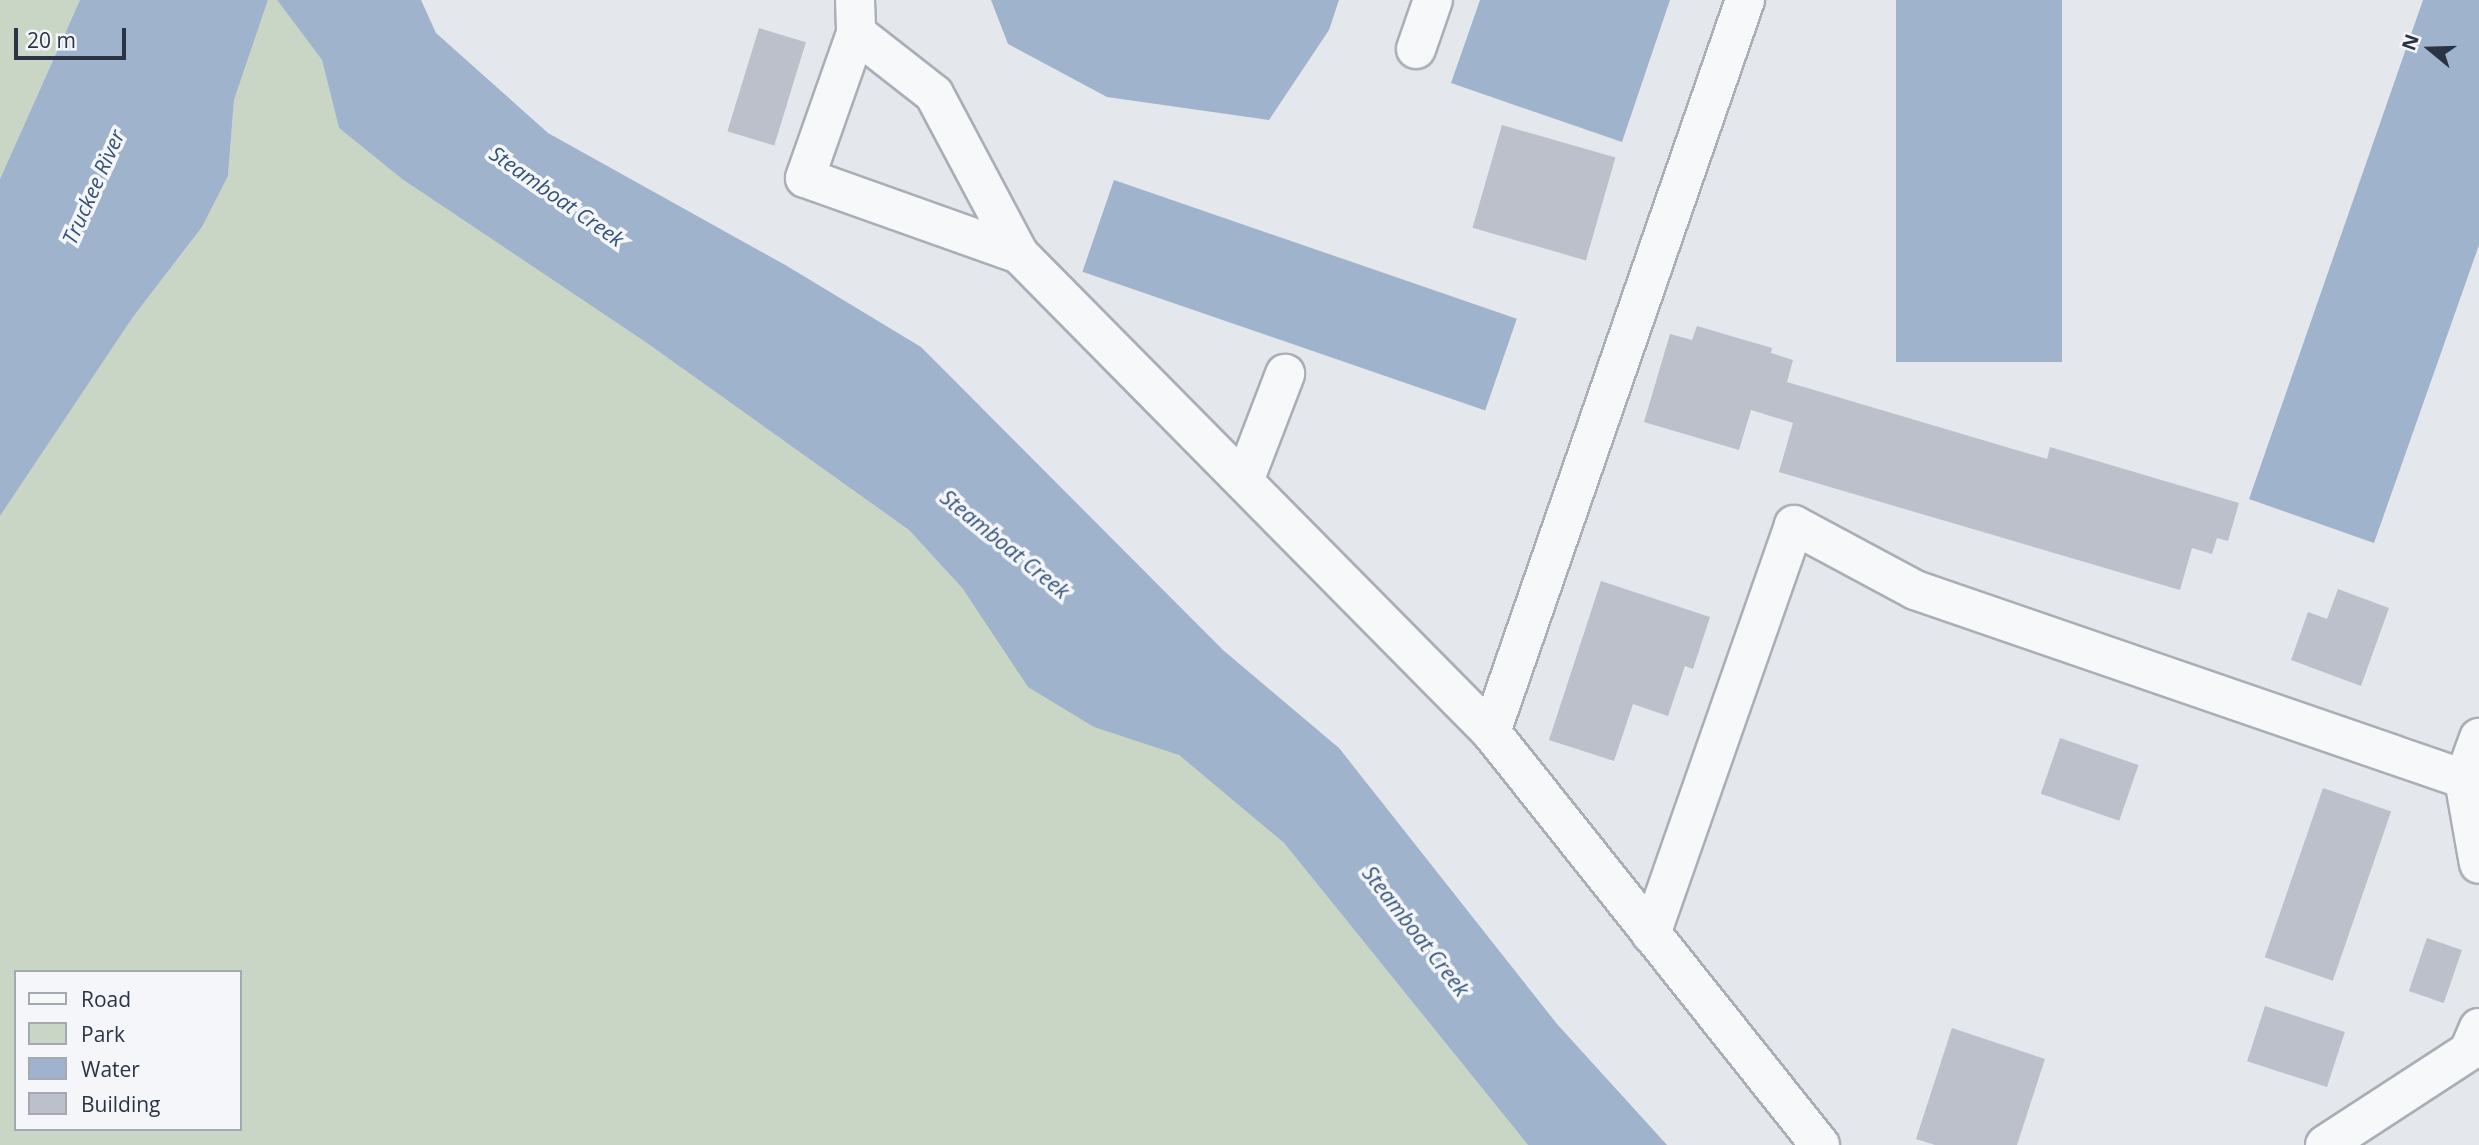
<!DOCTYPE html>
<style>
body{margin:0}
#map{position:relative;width:2479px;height:1145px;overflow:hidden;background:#e4e7ec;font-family:"Open Sans",sans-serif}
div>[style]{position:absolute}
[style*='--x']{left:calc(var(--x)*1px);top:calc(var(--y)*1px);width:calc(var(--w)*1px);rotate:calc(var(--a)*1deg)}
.green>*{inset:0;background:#c9d6c5}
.water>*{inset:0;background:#9fb4cc;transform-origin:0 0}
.building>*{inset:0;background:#bbc0ca;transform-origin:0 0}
.roads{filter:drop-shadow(2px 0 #a9aeb7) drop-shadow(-2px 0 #a9aeb7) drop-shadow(0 2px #a9aeb7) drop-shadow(0 -2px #a9aeb7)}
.minor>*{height:38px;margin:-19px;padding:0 19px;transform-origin:19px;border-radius:19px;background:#f7f8fa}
span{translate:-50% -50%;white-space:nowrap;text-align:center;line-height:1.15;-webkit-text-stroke:7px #f4f6f9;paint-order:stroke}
.water-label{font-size:21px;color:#34527a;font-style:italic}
.legend{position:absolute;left:14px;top:970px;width:228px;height:161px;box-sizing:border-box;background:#f4f6f9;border:2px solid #a4a8b1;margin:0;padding:9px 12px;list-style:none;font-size:21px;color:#2b3445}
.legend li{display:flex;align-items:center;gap:14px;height:35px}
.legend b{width:35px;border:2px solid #a4a8b1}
.north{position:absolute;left:2395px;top:14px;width:70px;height:70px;-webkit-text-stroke:5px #f4f6f9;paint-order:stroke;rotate:289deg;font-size:19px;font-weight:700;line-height:28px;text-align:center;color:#2b3445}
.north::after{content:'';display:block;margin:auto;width:24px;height:32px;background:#2b3445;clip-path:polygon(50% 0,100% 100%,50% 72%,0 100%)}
.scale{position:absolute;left:14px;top:28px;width:112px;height:32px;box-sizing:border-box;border:4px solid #2b3445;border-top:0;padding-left:9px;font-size:21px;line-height:24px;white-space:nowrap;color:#2b3445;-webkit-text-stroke:5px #f4f6f9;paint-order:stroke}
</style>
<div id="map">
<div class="green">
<div style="clip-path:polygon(0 0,80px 0,0 179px)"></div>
<div style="clip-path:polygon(evenodd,268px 0,277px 0,322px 60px,339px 128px,402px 179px,644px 341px,909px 530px,963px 589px,1179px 755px,1284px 843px,1528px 1145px,0 1145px,0 516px,133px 317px,202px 227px,228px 176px,234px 100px,268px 0,16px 972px,240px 972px,240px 1129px,16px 1129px,16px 972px)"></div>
</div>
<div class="water">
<div style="clip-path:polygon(80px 0,268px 0,234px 100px,228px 176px,202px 227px,133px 317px,0 516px,0 179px)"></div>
<div style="clip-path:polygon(277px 0,421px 0,436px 33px,548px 133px,787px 266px,921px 347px,1223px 650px,1339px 748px,1557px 1024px,1667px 1145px,1528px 1145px,1284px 843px,1179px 755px,1094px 727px,1028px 687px,963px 589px,909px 530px,644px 341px,402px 179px,339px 128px,322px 60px)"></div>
<div style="clip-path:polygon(991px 0,1339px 0,1329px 30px,1269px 120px,1107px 97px,1008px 44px)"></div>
<div style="clip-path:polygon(1480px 0,1670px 0,1622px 142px,1451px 83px)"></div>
<div style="left:1896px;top:0;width:166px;height:362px"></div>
<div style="clip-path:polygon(2423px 0,2479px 0,2479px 245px,2374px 543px,2249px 499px)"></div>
<div style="left:1114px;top:180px;width:426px;height:97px;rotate:19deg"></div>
</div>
<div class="building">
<div style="left:759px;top:28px;width:49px;height:108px;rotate:17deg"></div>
<div style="left:1502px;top:125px;width:118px;height:107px;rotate:16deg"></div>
<div style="clip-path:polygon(1697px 326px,1772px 348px,1771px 353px,1793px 360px,1787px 382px,2047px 459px,2050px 447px,2239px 503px,2228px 541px,2217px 538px,2212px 554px,2192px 548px,2180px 590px,1779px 472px,1793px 423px,1751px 410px,1739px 450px,1644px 422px,1670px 334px,1692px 340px)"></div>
<div style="clip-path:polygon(1601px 581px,1710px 617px,1693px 669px,1685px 666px,1668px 716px,1633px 704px,1614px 761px,1549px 740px)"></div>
<div style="clip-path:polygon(2338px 589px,2389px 608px,2361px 686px,2291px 660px,2308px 612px,2327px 619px)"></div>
<div style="left:2060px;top:738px;width:83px;height:59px;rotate:19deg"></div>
<div style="left:2323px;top:788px;width:72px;height:179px;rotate:19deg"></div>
<div style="left:2427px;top:938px;width:37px;height:56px;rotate:19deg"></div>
<div style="left:2265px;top:1006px;width:84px;height:58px;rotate:18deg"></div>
<div style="clip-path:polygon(1952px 1028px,2045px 1059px,2017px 1145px,1935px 1145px,1916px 1139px)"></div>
</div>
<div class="roads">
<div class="minor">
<div style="--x:855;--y:0;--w:33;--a:88"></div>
<div style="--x:1416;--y:49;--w:52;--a:-70.9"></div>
<div style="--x:1019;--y:254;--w:227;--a:-160.4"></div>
<div style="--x:805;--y:178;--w:154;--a:-70.6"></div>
<div style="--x:856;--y:33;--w:99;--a:38"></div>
<div style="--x:934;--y:94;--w:181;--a:62"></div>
<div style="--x:1019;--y:254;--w:672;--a:45.36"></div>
<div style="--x:1491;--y:732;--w:528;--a:51.46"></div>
<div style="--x:1244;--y:481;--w:115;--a:-69"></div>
<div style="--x:1491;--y:732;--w:775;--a:-70.86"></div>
<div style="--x:2464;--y:779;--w:86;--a:80"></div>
<div style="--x:1651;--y:934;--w:433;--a:-70.7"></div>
<div style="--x:1794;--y:525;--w:137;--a:28.2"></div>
<div style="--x:1915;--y:590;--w:581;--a:19"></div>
<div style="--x:2464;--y:779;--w:44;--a:-69.9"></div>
<div style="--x:2325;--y:1145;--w:172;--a:-33.1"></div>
<div style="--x:2469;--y:1051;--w:25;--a:-67"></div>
</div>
</div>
<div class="water-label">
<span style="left:93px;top:187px;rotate:-66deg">Truckee River</span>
<span style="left:557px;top:196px;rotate:35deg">Steamboat Creek</span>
<span style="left:1005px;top:544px;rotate:39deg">Steamboat Creek</span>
<span style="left:1416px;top:931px;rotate:52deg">Steamboat Creek</span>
</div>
<ul class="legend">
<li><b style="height:9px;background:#f7f8fa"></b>Road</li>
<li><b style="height:19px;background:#c9d6c5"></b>Park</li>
<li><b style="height:19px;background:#9fb4cc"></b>Water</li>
<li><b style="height:19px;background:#bbc0ca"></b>Building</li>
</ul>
<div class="north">N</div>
<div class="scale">20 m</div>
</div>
